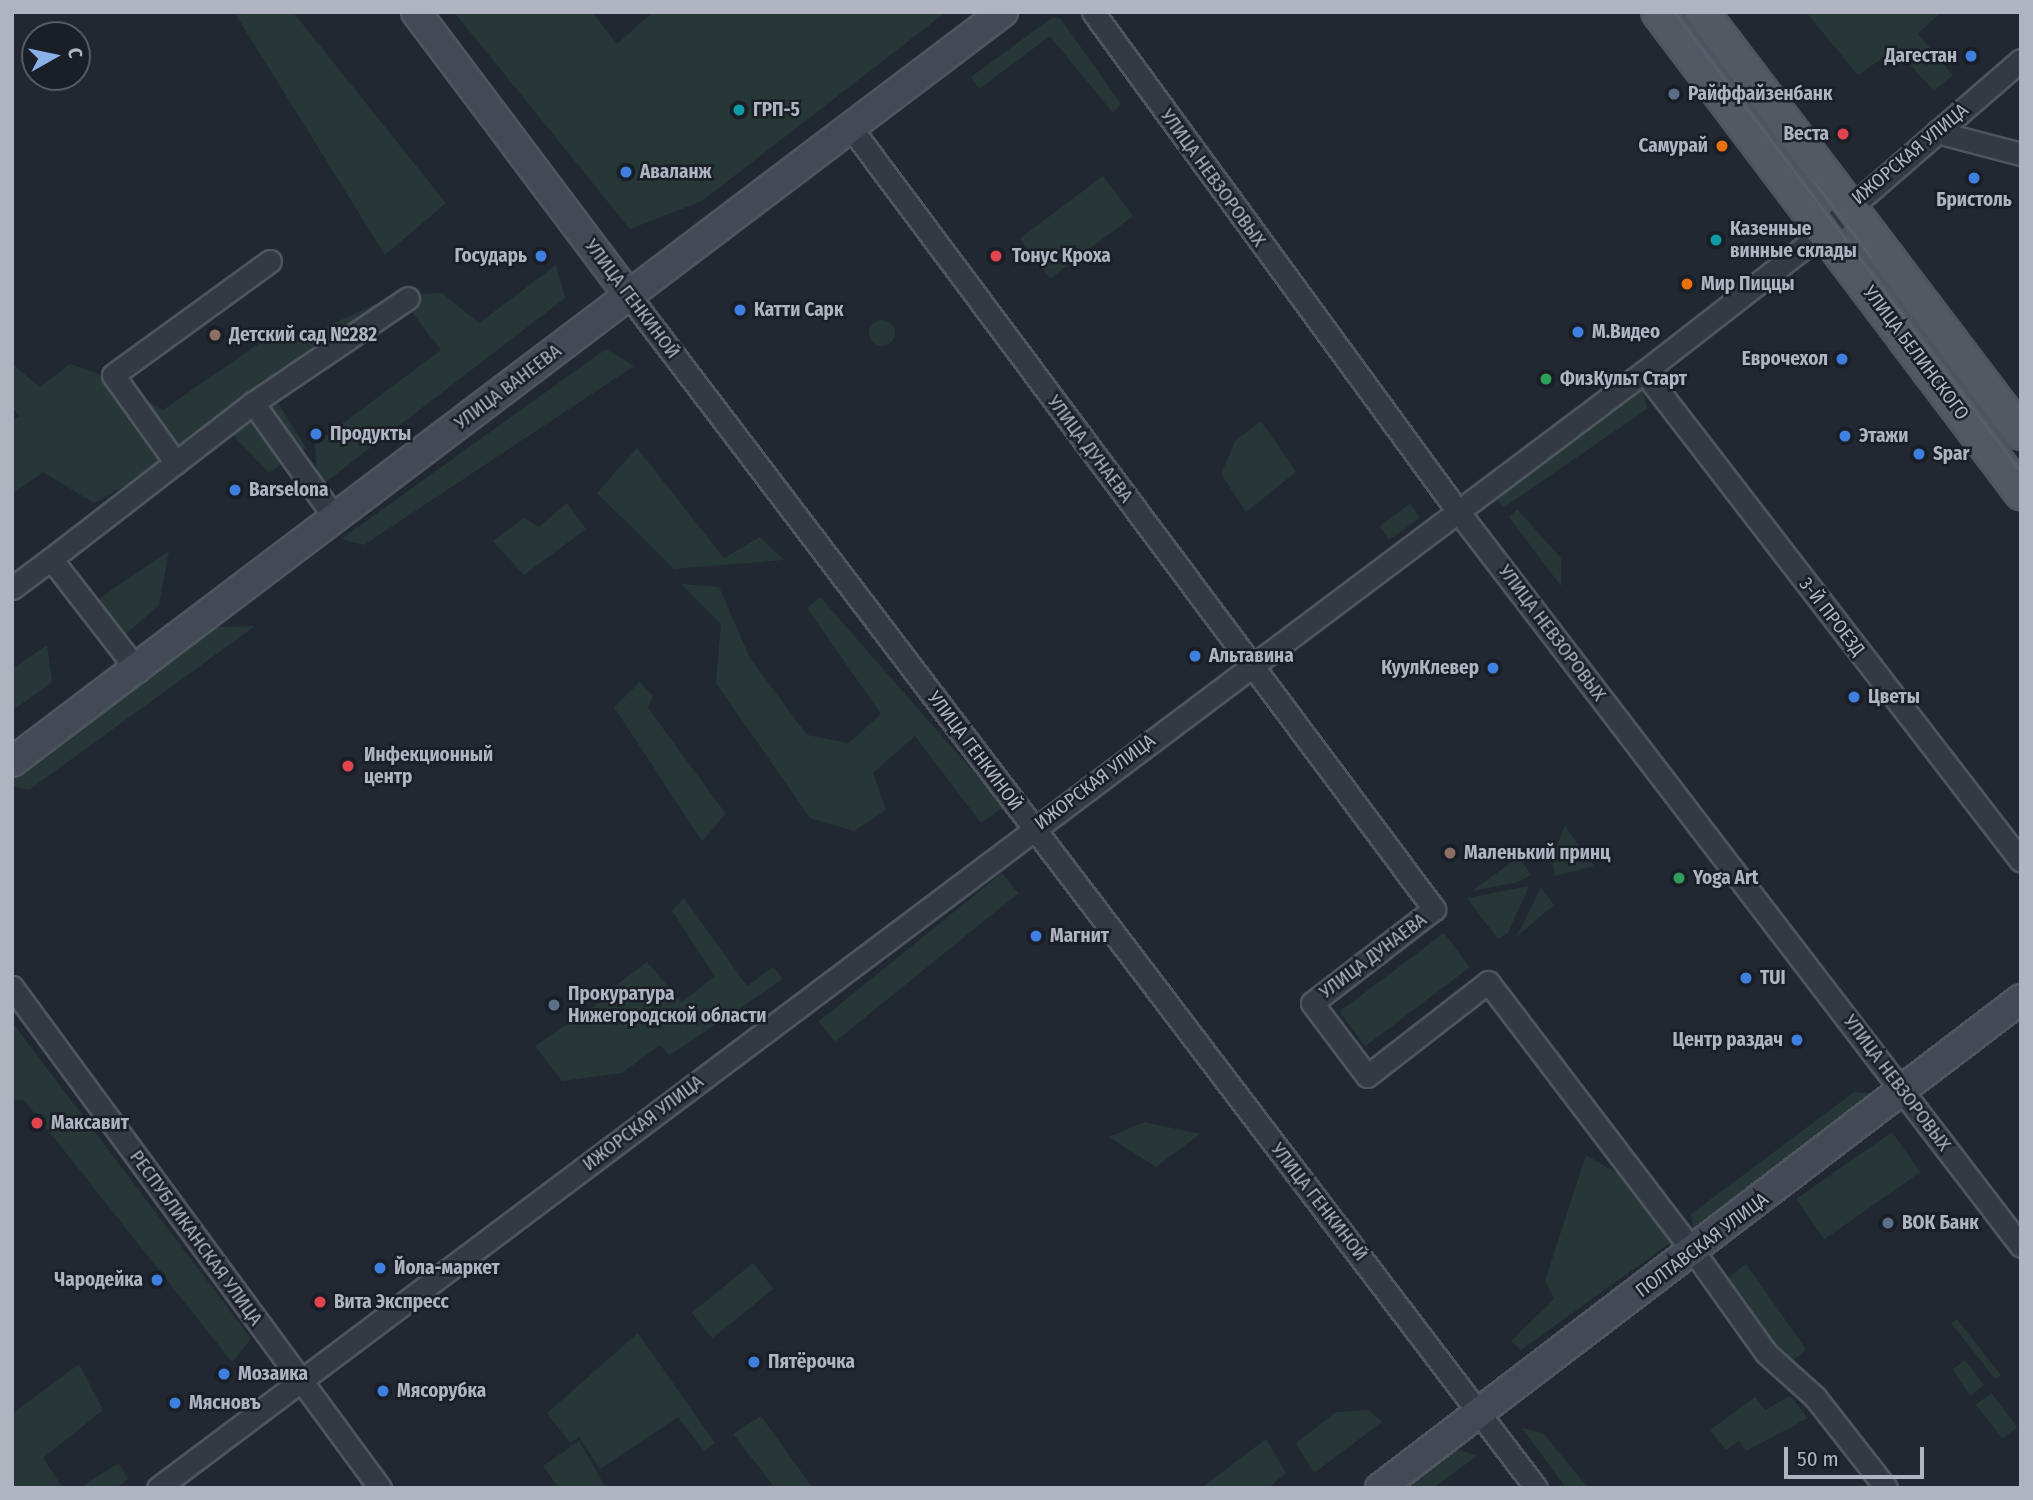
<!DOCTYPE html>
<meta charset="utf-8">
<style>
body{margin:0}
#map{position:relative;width:2033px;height:1500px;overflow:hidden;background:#212832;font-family:"Fira Sans Condensed",sans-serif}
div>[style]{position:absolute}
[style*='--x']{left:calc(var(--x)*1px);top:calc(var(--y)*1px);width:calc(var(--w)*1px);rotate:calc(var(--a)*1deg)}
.green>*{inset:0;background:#273737;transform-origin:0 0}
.round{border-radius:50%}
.roads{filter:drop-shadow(2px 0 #4e555e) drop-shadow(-2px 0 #4e555e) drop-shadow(0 2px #4e555e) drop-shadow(0 -2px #4e555e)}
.street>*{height:21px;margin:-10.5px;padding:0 10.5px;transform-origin:10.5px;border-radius:10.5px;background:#343a43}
.secondary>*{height:28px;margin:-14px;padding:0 14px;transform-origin:14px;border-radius:14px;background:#434a55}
.primary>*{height:32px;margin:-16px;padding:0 16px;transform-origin:16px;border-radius:16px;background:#525963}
.tram>*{height:2px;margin:-1px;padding:0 1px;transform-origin:1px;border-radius:1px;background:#58606b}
.dots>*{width:19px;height:19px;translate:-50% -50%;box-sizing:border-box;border:4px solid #1a1f27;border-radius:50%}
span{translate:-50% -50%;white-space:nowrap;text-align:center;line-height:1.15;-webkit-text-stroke:5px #1a1f27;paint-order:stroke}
.poi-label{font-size:19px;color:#aeb5c0;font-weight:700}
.right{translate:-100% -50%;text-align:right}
.left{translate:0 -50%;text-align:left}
.street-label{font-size:19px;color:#aeb5c0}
.frame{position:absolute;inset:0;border:14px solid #aeb5c0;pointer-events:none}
.north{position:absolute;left:21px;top:21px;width:70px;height:70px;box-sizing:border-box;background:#1a1f27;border:2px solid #555b64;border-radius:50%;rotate:81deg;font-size:19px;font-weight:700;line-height:28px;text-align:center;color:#aeb5c0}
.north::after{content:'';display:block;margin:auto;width:24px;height:32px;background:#8ab0e8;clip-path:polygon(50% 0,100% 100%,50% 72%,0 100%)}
.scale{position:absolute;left:1784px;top:1447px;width:140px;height:32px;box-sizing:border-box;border:4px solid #aeb5c0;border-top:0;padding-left:9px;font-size:21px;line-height:24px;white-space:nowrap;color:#aeb5c0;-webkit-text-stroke:5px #1a1f27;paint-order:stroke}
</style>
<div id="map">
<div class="green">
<div style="clip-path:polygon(234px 12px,293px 12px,446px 203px,385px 255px)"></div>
<div style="clip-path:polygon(454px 12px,592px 12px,617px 44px,653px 12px,946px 12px,702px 201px,630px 229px)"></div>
<div style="clip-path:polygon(1806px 12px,1941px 12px,1918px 34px,1953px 75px,1934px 91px,1896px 49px,1858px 75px)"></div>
<div style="clip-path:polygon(1053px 17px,1061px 19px,1121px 104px,1113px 113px,1050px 36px,979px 89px,971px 77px)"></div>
<div style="left:1103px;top:176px;width:50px;height:104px;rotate:53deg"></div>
<div style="clip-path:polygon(556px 265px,565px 298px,318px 488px,315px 444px,441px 350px,406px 305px,275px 398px,306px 448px,269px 473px,227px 429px,94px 503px,43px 472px,12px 494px,12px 421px,20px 416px,12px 407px,12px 364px,40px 387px,70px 364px,102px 375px,163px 410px,279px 330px,302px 338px,395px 295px,442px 293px,479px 323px)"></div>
<div class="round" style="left:869px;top:320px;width:26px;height:26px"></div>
<div style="clip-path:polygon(606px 349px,634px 366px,364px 545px,341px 539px)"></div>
<div style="clip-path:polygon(1642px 387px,1647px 409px,1503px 508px,1495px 496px)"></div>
<div style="clip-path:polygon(1261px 421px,1296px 472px,1246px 512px,1221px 474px,1235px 441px)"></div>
<div style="clip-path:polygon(637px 448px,724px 558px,760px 537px,784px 560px,674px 569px,597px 493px)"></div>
<div style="clip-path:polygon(567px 503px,586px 529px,524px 575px,493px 541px,524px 518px,539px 527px)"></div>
<div style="left:1410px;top:504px;width:17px;height:38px;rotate:54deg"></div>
<div style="clip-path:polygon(1517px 509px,1561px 558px,1561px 586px,1509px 517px)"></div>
<div style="clip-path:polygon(169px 551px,159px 605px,126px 634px,94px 602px)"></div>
<div style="clip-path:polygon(681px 584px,719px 587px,750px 658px,807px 735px,849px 743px,881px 714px,807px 608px,820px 597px,1004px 807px,981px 823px,915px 736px,873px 773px,886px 810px,854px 831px,810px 818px,716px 683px,721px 624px)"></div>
<div style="clip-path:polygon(255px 626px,29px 790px,12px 786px,12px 775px,215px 627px)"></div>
<div style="clip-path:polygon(47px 645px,52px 682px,12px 711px,12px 669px)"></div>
<div style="clip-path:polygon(640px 682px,653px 696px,648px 708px,726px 814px,702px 841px,614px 707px)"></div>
<div style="clip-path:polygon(1565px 826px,1594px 866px,1555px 876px,1552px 857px)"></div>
<div style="clip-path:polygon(1519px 857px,1531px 875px,1518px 882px,1472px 891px)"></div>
<div style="left:1002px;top:873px;width:26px;height:236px;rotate:51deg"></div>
<div style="clip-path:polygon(1529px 886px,1508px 933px,1498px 939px,1467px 898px)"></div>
<div style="clip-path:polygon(1541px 887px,1554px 905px,1517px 936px)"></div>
<div style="clip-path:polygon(684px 898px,747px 986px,773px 967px,783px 979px,670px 1055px,660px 1045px,622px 1073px,562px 1081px,535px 1046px,616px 991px,615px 986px,647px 962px,682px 1002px,715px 976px,672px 911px)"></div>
<div style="left:1444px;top:933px;width:43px;height:131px;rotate:53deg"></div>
<div style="clip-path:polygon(12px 1022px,251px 1339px,232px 1362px,24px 1100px,12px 1101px)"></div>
<div style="clip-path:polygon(1854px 1092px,1881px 1095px,1694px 1236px,1691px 1214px)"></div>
<div style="clip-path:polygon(1144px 1122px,1200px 1134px,1156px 1167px,1109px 1137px)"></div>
<div style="left:1892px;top:1132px;width:49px;height:117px;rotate:55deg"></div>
<div style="clip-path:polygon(1586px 1155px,1624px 1177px,1674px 1240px,1521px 1350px,1511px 1341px,1554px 1299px,1545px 1281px)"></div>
<div style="left:753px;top:1263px;width:33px;height:79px;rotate:51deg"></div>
<div style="clip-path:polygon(1746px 1264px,1806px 1349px,1794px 1360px,1762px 1334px,1726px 1279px)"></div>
<div style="left:1957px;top:1319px;width:71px;height:7px;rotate:52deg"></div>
<div style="clip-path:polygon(638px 1333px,715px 1443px,704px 1451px,678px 1417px,600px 1469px,579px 1437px,570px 1443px,547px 1413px)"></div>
<div style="clip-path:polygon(1965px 1360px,1984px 1385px,1970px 1396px,1953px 1369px)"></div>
<div style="clip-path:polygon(79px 1364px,103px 1410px,43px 1458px,63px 1488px,12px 1488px,12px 1414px)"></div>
<div style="left:1991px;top:1393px;width:43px;height:19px;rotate:52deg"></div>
<div style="clip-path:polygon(1790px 1396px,1808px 1418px,1746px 1451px,1739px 1441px,1726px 1450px,1710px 1430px,1755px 1397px,1765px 1410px)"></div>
<div style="clip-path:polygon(1368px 1410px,1382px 1422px,1314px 1473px,1296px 1443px,1336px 1412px)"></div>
<div style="clip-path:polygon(761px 1416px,813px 1488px,775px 1488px,733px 1434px)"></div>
<div style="clip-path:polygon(1522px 1428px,1543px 1433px,1588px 1488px,1566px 1488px)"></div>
<div style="clip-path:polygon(1266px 1439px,1286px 1473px,1268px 1488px,1201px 1488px)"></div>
<div style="clip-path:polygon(579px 1441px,606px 1488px,559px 1488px,543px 1466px)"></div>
<div style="clip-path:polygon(1450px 1446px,1477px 1456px,1433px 1488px,1395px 1488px)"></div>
<div style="clip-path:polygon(119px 1463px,128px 1479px,116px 1488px,79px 1488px)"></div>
</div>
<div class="roads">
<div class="street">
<div style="--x:1093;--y:12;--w:617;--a:53.84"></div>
<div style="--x:1457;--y:510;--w:927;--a:52.54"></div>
<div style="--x:851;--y:128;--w:975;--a:53.26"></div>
<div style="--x:1434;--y:909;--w:154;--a:142.4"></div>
<div style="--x:1312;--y:1003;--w:91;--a:53"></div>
<div style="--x:1367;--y:1076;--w:153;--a:-37.8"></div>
<div style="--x:1488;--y:982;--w:340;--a:52.7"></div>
<div style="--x:1694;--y:1252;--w:124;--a:54.5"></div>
<div style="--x:1766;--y:1353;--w:66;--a:41.9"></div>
<div style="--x:1815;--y:1397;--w:115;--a:52"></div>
<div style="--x:1937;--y:132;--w:87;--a:14.7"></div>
<div style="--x:629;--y:296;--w:1498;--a:52.73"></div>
<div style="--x:1644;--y:372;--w:617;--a:52.37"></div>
<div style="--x:253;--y:403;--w:141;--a:54.5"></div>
<div style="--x:176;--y:463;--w:108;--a:-125.6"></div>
<div style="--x:113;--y:375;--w:194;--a:-36"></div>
<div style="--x:12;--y:588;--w:49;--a:-36.6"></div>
<div style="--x:138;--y:671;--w:142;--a:-127.8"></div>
<div style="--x:51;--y:559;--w:255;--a:-37.7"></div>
<div style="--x:253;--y:403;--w:187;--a:-34.1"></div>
<div style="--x:12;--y:987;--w:622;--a:53.7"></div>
<div style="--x:158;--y:1488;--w:1858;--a:-36.91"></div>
<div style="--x:1644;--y:372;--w:205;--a:-37.9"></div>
<div style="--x:1806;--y:246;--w:284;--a:-40.9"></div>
</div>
<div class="secondary">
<div style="--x:416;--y:12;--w:355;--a:53.1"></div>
<div style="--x:12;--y:762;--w:1243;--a:-37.12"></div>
<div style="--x:1380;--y:1488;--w:806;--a:-37.34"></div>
</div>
<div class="primary">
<div style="--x:1658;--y:12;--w:603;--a:52.96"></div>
<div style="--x:1702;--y:12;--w:528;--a:52.85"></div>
</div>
</div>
<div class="tram">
<div style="--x:1674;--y:12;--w:576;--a:52.97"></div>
<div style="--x:1814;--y:181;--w:95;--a:53.1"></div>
</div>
<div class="dots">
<div style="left:1971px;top:56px;background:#3f7fe0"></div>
<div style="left:1674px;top:94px;background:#5c6f8a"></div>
<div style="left:739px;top:110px;background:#0f9aa8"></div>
<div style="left:1843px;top:134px;background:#e0444e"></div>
<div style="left:1722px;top:146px;background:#e8710a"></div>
<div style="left:626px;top:172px;background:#3f7fe0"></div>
<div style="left:1974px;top:178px;background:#3f7fe0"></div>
<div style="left:1716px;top:240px;background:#0f9aa8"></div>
<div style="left:541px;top:256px;background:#3f7fe0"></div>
<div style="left:996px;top:256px;background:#e0444e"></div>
<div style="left:1687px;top:284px;background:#e8710a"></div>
<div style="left:740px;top:310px;background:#3f7fe0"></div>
<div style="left:1578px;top:332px;background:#3f7fe0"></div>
<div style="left:215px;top:335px;background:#8d6e63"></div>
<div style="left:1842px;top:359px;background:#3f7fe0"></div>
<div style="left:1546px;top:379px;background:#2e9e5b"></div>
<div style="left:316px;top:434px;background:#3f7fe0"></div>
<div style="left:1845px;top:436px;background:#3f7fe0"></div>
<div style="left:1919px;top:454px;background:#3f7fe0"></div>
<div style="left:235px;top:490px;background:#3f7fe0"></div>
<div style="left:1195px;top:656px;background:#3f7fe0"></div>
<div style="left:1493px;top:668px;background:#3f7fe0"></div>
<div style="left:1854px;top:697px;background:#3f7fe0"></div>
<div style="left:348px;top:766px;background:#e0444e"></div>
<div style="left:1450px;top:853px;background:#8d6e63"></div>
<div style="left:1679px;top:878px;background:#2e9e5b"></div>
<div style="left:1036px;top:936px;background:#3f7fe0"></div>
<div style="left:1746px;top:978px;background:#3f7fe0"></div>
<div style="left:554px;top:1005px;background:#5c6f8a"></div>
<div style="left:1797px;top:1040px;background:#3f7fe0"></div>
<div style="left:37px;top:1123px;background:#e0444e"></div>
<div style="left:1888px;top:1223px;background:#5c6f8a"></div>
<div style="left:380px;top:1268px;background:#3f7fe0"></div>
<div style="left:157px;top:1280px;background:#3f7fe0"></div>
<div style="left:320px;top:1302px;background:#e0444e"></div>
<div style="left:754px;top:1362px;background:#3f7fe0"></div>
<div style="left:224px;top:1374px;background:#3f7fe0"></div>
<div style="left:383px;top:1391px;background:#3f7fe0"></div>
<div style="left:175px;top:1403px;background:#3f7fe0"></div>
</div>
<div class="poi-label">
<span class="right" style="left:1957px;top:56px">Дагестан</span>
<span class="left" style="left:1688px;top:94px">Райффайзенбанк</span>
<span class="left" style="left:753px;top:110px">ГРП-5</span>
<span class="right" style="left:1829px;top:134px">Веста</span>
<span class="right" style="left:1708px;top:146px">Самурай</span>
<span class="left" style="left:640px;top:172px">Аваланж</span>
<span style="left:1974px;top:200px">Бристоль</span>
<span class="left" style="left:1730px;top:240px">Казенные<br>винные склады</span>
<span class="right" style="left:527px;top:256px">Государь</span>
<span class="left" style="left:1012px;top:256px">Тонус Кроха</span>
<span class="left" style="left:1701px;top:284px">Мир Пиццы</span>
<span class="left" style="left:754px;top:310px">Катти Сарк</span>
<span class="left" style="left:1592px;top:332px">М.Видео</span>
<span class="left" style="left:229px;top:335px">Детский сад №282</span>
<span class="right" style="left:1828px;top:359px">Еврочехол</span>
<span class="left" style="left:1560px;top:379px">ФизКульт Старт</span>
<span class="left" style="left:330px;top:434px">Продукты</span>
<span class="left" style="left:1859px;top:436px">Этажи</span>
<span class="left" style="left:1933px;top:454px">Spar</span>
<span class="left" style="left:249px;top:490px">Barselona</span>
<span class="left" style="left:1209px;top:656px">Альтавина</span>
<span class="right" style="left:1479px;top:668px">КуулКлевер</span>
<span class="left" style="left:1868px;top:697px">Цветы</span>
<span class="left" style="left:364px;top:766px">Инфекционный<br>центр</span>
<span class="left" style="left:1464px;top:853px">Маленький принц</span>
<span class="left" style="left:1693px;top:878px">Yoga Art</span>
<span class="left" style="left:1050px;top:936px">Магнит</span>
<span class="left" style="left:1760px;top:978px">TUI</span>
<span class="left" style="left:568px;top:1005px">Прокуратура<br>Нижегородской области</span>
<span class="right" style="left:1783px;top:1040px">Центр раздач</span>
<span class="left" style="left:51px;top:1123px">Максавит</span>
<span class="left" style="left:1902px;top:1223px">ВОК Банк</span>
<span class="left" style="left:394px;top:1268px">Йола-маркет</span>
<span class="right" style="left:143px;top:1280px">Чародейка</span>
<span class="left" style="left:334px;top:1302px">Вита Экспресс</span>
<span class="left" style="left:768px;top:1362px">Пятёрочка</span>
<span class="left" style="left:238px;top:1374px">Мозаика</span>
<span class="left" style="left:397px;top:1391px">Мясорубка</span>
<span class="left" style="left:189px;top:1403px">Мясновъ</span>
</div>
<div class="street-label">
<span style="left:1910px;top:154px;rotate:-40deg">ИЖОРСКАЯ УЛИЦА</span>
<span style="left:1213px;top:178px;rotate:54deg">УЛИЦА НЕВЗОРОВЫХ</span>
<span style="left:632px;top:299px;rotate:53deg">УЛИЦА ГЕНКИНОЙ</span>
<span style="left:1916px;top:353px;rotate:53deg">УЛИЦА БЕЛИНСКОГО</span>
<span style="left:508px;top:387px;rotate:-37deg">УЛИЦА ВАНЕЕВА</span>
<span style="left:1090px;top:449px;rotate:53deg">УЛИЦА ДУНАЕВА</span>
<span style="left:1832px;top:617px;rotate:52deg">3-Й ПРОЕЗД</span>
<span style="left:1552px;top:633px;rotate:53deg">УЛИЦА НЕВЗОРОВЫХ</span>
<span style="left:975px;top:751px;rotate:53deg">УЛИЦА ГЕНКИНОЙ</span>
<span style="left:1095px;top:782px;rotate:-37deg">ИЖОРСКАЯ УЛИЦА</span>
<span style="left:1373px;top:956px;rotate:-37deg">УЛИЦА ДУНАЕВА</span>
<span style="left:1897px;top:1083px;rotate:53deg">УЛИЦА НЕВЗОРОВЫХ</span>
<span style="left:643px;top:1123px;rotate:-37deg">ИЖОРСКАЯ УЛИЦА</span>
<span style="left:1319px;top:1202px;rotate:52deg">УЛИЦА ГЕНКИНОЙ</span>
<span style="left:196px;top:1238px;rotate:54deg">РЕСПУБЛИКАНСКАЯ УЛИЦА</span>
<span style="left:1702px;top:1245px;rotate:-37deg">ПОЛТАВСКАЯ УЛИЦА</span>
</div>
<div class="frame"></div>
<div class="north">С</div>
<div class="scale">50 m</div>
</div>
